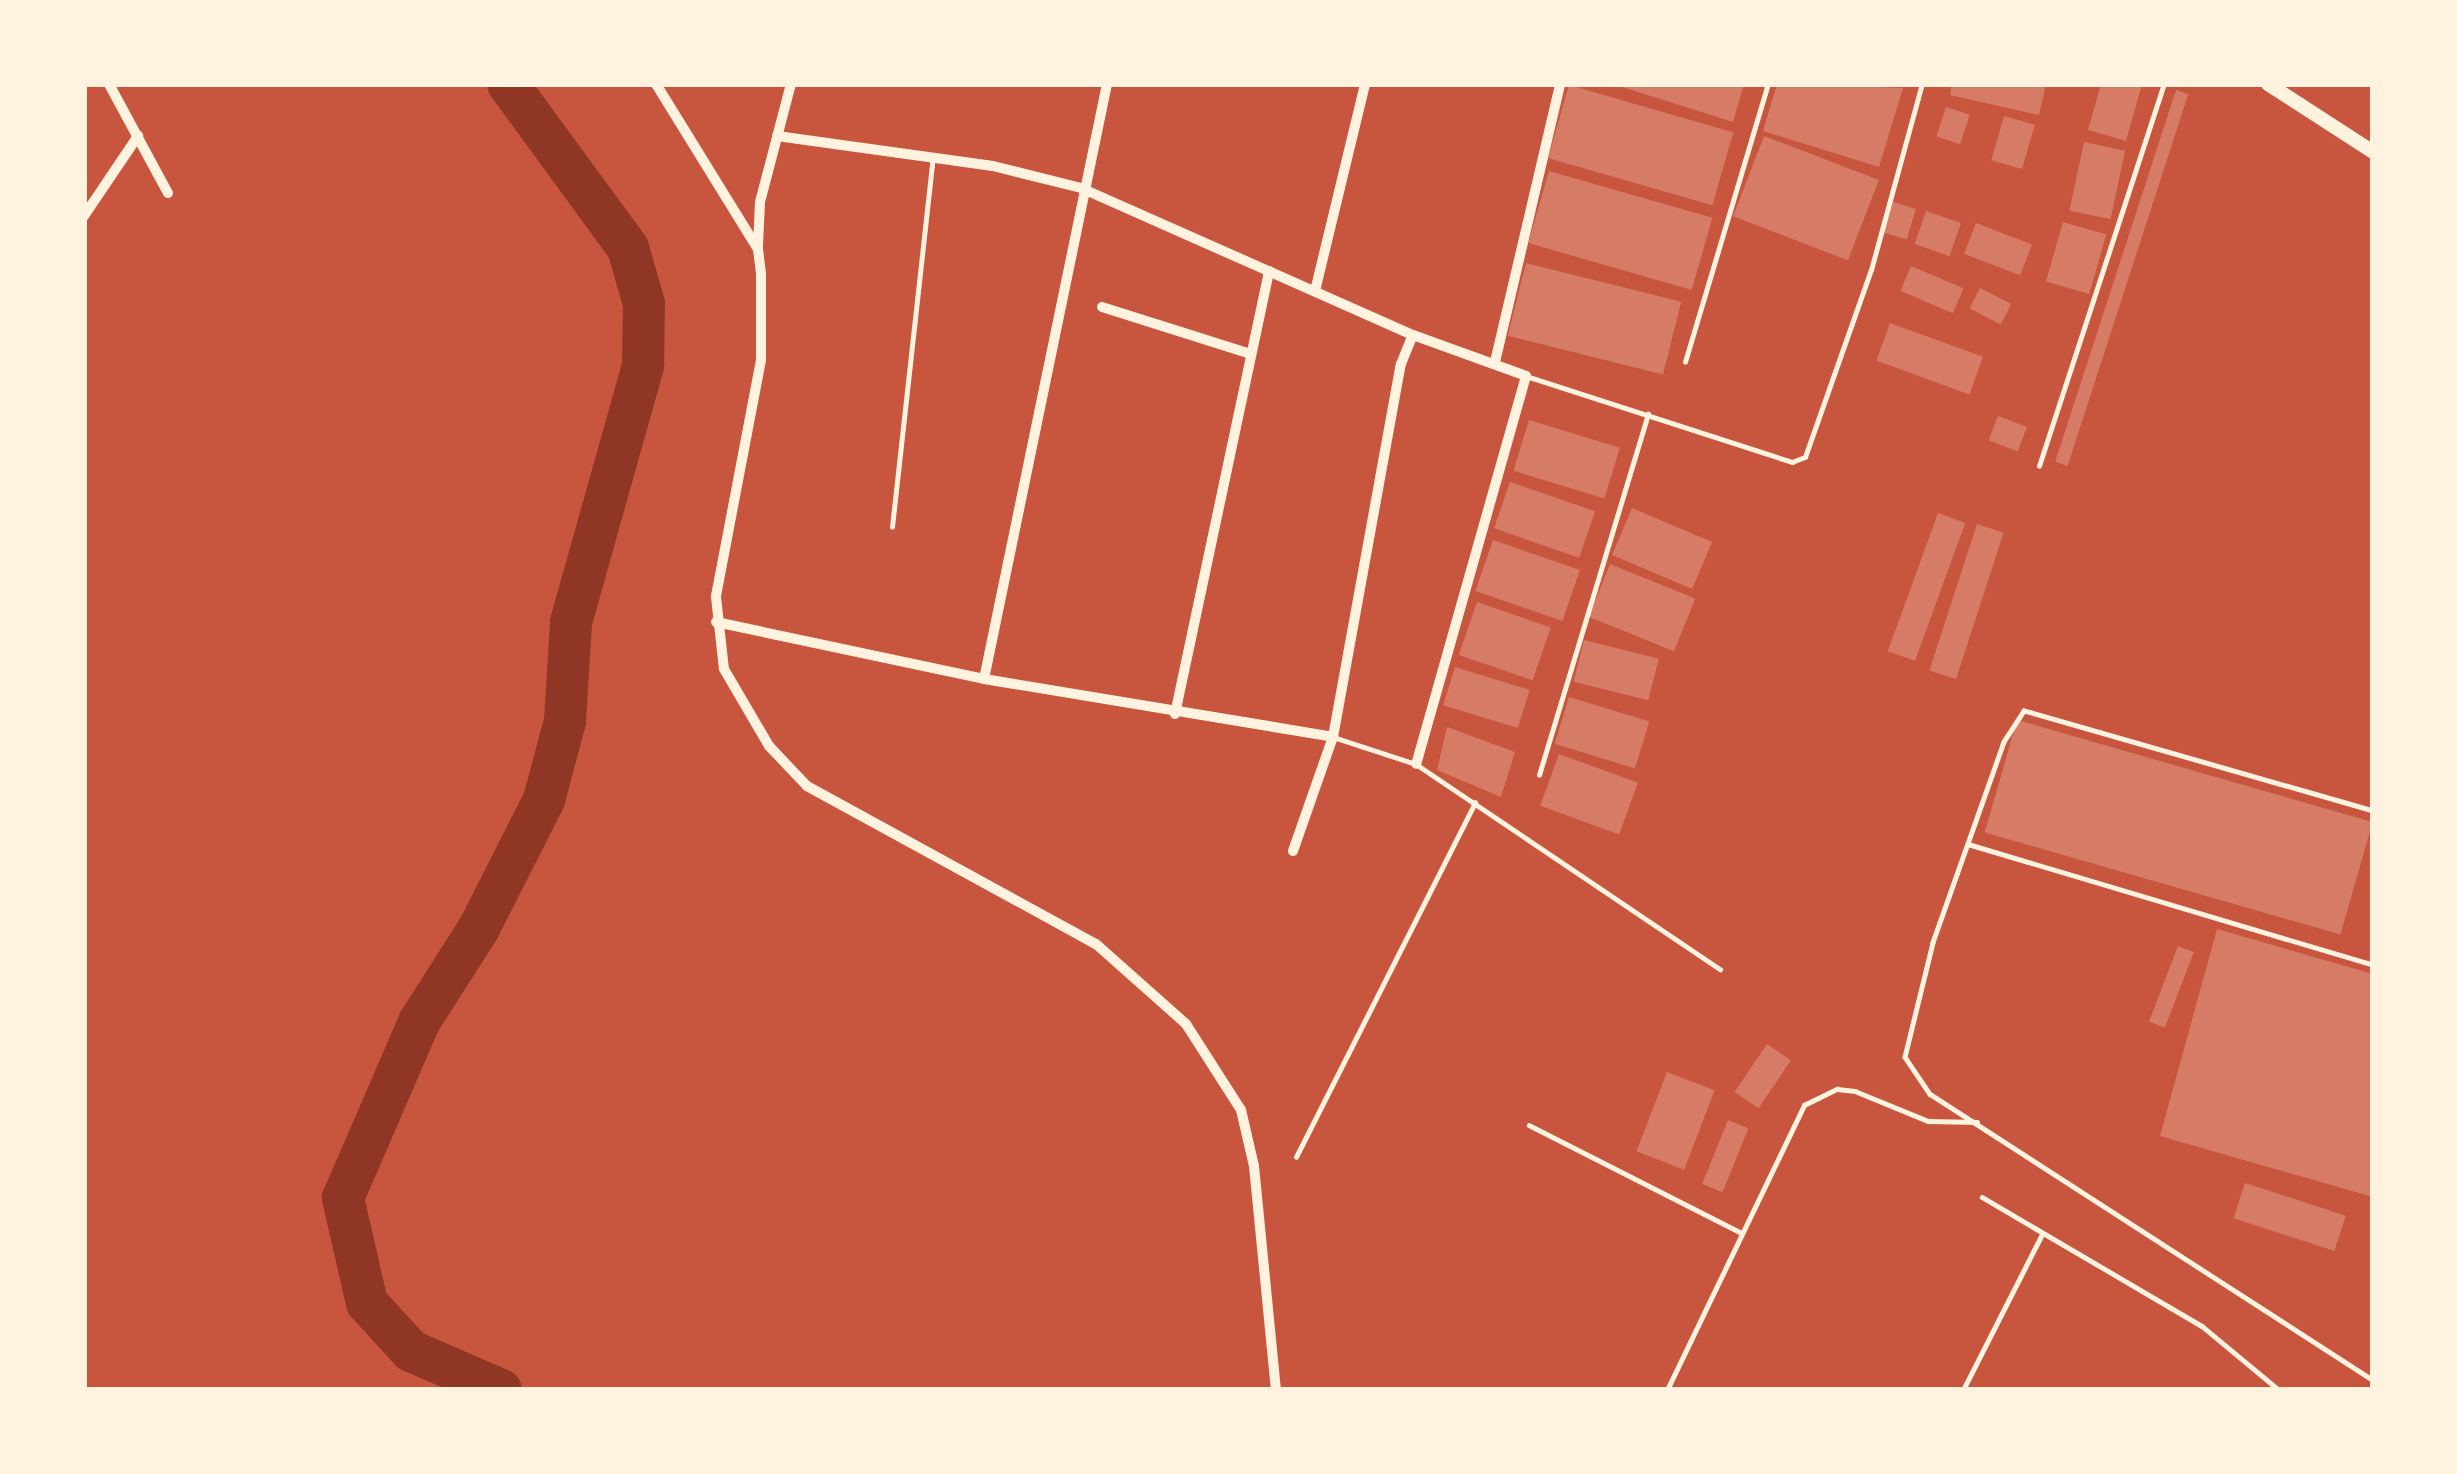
<!DOCTYPE html>
<style>
body{margin:0}
#map{position:relative;width:2457px;height:1474px;overflow:hidden;background:#c8553d;font-family:Lato,sans-serif}
div>[style]{position:absolute}
[style*='--x']{left:calc(var(--x)*1px);top:calc(var(--y)*1px);width:calc(var(--w)*1px);rotate:calc(var(--a)*1deg)}
.river>*{height:42px;margin:-21px;padding:0 21px;transform-origin:21px;border-radius:21px;background:#8f3625}
.building>*{inset:0;background:#d67c66;transform-origin:0 0}
.service>*{height:4.5px;margin:-2.25px;padding:0 2.25px;transform-origin:2.25px;border-radius:2.25px;background:#fff3e0}
.minor>*{height:10px;margin:-5px;padding:0 5px;transform-origin:5px;border-radius:5px;background:#fff3e0}
.secondary>*{height:14px;margin:-7px;padding:0 7px;transform-origin:7px;border-radius:7px;background:#fff3e0}
span{translate:-50% -50%;white-space:nowrap;text-align:center;line-height:1.15;-webkit-text-stroke:12px #fff3e0;paint-order:stroke}
.frame{position:absolute;inset:0;border:87px solid #fff3e0;pointer-events:none}
</style>
<div id="map">
<div class="river">
<div style="--x:501;--y:1390;--w:98;--a:-156.6"></div>
<div style="--x:411;--y:1351;--w:65;--a:-132.5"></div>
<div style="--x:367;--y:1303;--w:108;--a:-102.9"></div>
<div style="--x:343;--y:1198;--w:192;--a:-66.6"></div>
<div style="--x:419;--y:1022;--w:112;--a:-57.4"></div>
<div style="--x:479;--y:928;--w:144;--a:-63.1"></div>
<div style="--x:544;--y:800;--w:82;--a:-75.1"></div>
<div style="--x:565;--y:721;--w:99;--a:-86.5"></div>
<div style="--x:571;--y:622;--w:267;--a:-74.3"></div>
<div style="--x:643;--y:365;--w:61;--a:-89.1"></div>
<div style="--x:644;--y:304;--w:58;--a:-105.9"></div>
<div style="--x:628;--y:248;--w:203;--a:-126.2"></div>
</div>
<div class="building">
<div style="clip-path:polygon(1613px 84px,1744px 84px,1733px 122px)"></div>
<div style="clip-path:polygon(1777px 84px,1903px 88px,1879px 167px,1763px 131px)"></div>
<div style="clip-path:polygon(1952px 84px,2046px 84px,2039px 115px,1950px 95px)"></div>
<div style="clip-path:polygon(2101px 84px,2142px 84px,2126px 141px,2088px 130px)"></div>
<div style="left:1569px;top:85px;width:171px;height:76px;rotate:16deg"></div>
<div style="left:2176px;top:90px;width:13px;height:391px;rotate:18deg"></div>
<div style="left:1946px;top:107px;width:25px;height:31px;rotate:18deg"></div>
<div style="left:2004px;top:116px;width:32px;height:46px;rotate:16deg"></div>
<div style="left:1764px;top:136px;width:123px;height:86px;rotate:21deg"></div>
<div style="left:2084px;top:142px;width:42px;height:70px;rotate:12deg"></div>
<div style="left:1549px;top:171px;width:170px;height:75px;rotate:16deg"></div>
<div style="left:1893px;top:202px;width:24px;height:32px;rotate:17deg"></div>
<div style="left:1926px;top:211px;width:37px;height:35px;rotate:19deg"></div>
<div style="left:2063px;top:222px;width:45px;height:62px;rotate:16deg"></div>
<div style="left:1976px;top:223px;width:60px;height:33px;rotate:21deg"></div>
<div style="left:1526px;top:263px;width:160px;height:75px;rotate:14deg"></div>
<div style="left:1911px;top:266px;width:57px;height:27px;rotate:23deg"></div>
<div style="left:1980px;top:288px;width:35px;height:23px;rotate:27deg"></div>
<div style="left:1890px;top:323px;width:99px;height:40px;rotate:20deg"></div>
<div style="left:1998px;top:416px;width:31px;height:26px;rotate:21deg"></div>
<div style="left:1529px;top:420px;width:95px;height:53px;rotate:17deg"></div>
<div style="left:1510px;top:482px;width:90px;height:49px;rotate:19deg"></div>
<div style="left:1632px;top:508px;width:87px;height:51px;rotate:23deg"></div>
<div style="left:1938px;top:513px;width:29px;height:147px;rotate:20deg"></div>
<div style="left:1977px;top:524px;width:28px;height:154px;rotate:18deg"></div>
<div style="left:1493px;top:540px;width:92px;height:54px;rotate:19deg"></div>
<div style="left:1610px;top:564px;width:92px;height:57px;rotate:22deg"></div>
<div style="left:1477px;top:602px;width:78px;height:56px;rotate:19deg"></div>
<div style="left:1584px;top:640px;width:77px;height:43px;rotate:14deg"></div>
<div style="left:1455px;top:667px;width:78px;height:40px;rotate:17deg"></div>
<div style="left:1569px;top:697px;width:84px;height:49px;rotate:17deg"></div>
<div style="left:2017px;top:720px;width:370px;height:117px;rotate:16deg"></div>
<div style="clip-path:polygon(1447px 727px,1515px 752px,1501px 797px,1437px 770px)"></div>
<div style="left:1559px;top:754px;width:84px;height:55px;rotate:20deg"></div>
<div style="clip-path:polygon(2217px 929px,2373px 974px,2373px 1197px,2160px 1136px)"></div>
<div style="left:2178px;top:946px;width:17px;height:81px;rotate:21deg"></div>
<div style="left:1767px;top:1044px;width:29px;height:58px;rotate:34deg"></div>
<div style="left:1667px;top:1072px;width:51px;height:85px;rotate:21deg"></div>
<div style="left:1728px;top:1120px;width:22px;height:69px;rotate:22deg"></div>
<div style="left:2245px;top:1183px;width:106px;height:37px;rotate:18deg"></div>
</div>
<div class="service">
<div style="--x:1685;--y:362;--w:290;--a:-73.4"></div>
<div style="--x:1526;--y:376;--w:280;--a:17.9"></div>
<div style="--x:1792;--y:462;--w:14;--a:-21"></div>
<div style="--x:1805;--y:457;--w:198;--a:-70.6"></div>
<div style="--x:1871;--y:270;--w:193;--a:-74.7"></div>
<div style="--x:2039;--y:466;--w:402;--a:-71.9"></div>
<div style="--x:892;--y:527;--w:371;--a:-83.7"></div>
<div style="--x:1333;--y:737;--w:87;--a:18"></div>
<div style="--x:1416;--y:764;--w:367;--a:34"></div>
<div style="--x:1539;--y:775;--w:377;--a:-73.2"></div>
<div style="--x:2373;--y:811;--w:363;--a:-164"></div>
<div style="--x:2024;--y:711;--w:37;--a:123"></div>
<div style="--x:2004;--y:742;--w:213;--a:109.5"></div>
<div style="--x:1933;--y:943;--w:117;--a:103.8"></div>
<div style="--x:1905;--y:1057;--w:45;--a:56"></div>
<div style="--x:1930;--y:1094;--w:527;--a:32.85"></div>
<div style="--x:1968;--y:844;--w:423;--a:16.6"></div>
<div style="--x:1529;--y:1125;--w:237;--a:26.9"></div>
<div style="--x:1296;--y:1157;--w:397;--a:-63.2"></div>
<div style="--x:1982;--y:1197;--w:255;--a:30.4"></div>
<div style="--x:2202;--y:1326;--w:100;--a:39.7"></div>
<div style="--x:1667;--y:1390;--w:316;--a:-64.3"></div>
<div style="--x:1804;--y:1105;--w:37;--a:-26"></div>
<div style="--x:1837;--y:1089;--w:18;--a:6"></div>
<div style="--x:1855;--y:1091;--w:79;--a:22.3"></div>
<div style="--x:1928;--y:1121;--w:49;--a:1.2"></div>
<div style="--x:1963;--y:1390;--w:175;--a:-63.1"></div>
</div>
<div class="minor">
<div style="--x:109;--y:84;--w:124;--a:61.6"></div>
<div style="--x:656;--y:84;--w:194;--a:58.3"></div>
<div style="--x:758;--y:249;--w:26;--a:83"></div>
<div style="--x:761;--y:275;--w:85;--a:90"></div>
<div style="--x:761;--y:360;--w:241;--a:100.8"></div>
<div style="--x:716;--y:597;--w:72;--a:83.7"></div>
<div style="--x:724;--y:669;--w:89;--a:59.7"></div>
<div style="--x:769;--y:746;--w:55;--a:46.5"></div>
<div style="--x:807;--y:786;--w:329;--a:28.7"></div>
<div style="--x:1096;--y:944;--w:120;--a:41.6"></div>
<div style="--x:1186;--y:1024;--w:102;--a:57.4"></div>
<div style="--x:1241;--y:1110;--w:57;--a:76.9"></div>
<div style="--x:1254;--y:1166;--w:225;--a:84.4"></div>
<div style="--x:777;--y:136;--w:218;--a:7.9"></div>
<div style="--x:993;--y:166;--w:91;--a:14"></div>
<div style="--x:1081;--y:188;--w:363;--a:23.9"></div>
<div style="--x:84;--y:216;--w:97;--a:-56"></div>
<div style="--x:758;--y:246;--w:44;--a:-87.4"></div>
<div style="--x:760;--y:202;--w:122;--a:-75.3"></div>
<div style="--x:1315;--y:291;--w:213;--a:-76.4"></div>
<div style="--x:1102;--y:307;--w:156;--a:17.5"></div>
<div style="--x:1495;--y:362;--w:285;--a:-76.8"></div>
<div style="--x:716;--y:622;--w:274;--a:12"></div>
<div style="--x:984;--y:679;--w:354;--a:9.4"></div>
<div style="--x:1333;--y:737;--w:379;--a:-79.7"></div>
<div style="--x:1401;--y:364;--w:31;--a:-68"></div>
<div style="--x:1413;--y:335;--w:120;--a:19.9"></div>
<div style="--x:1526;--y:376;--w:403;--a:105.8"></div>
<div style="--x:984;--y:679;--w:608;--a:-78.32"></div>
<div style="--x:1175;--y:714;--w:453;--a:-78"></div>
<div style="--x:1293;--y:851;--w:121;--a:-70.7"></div>
</div>
<div class="secondary">
<div style="--x:2268;--y:84;--w:125;--a:32.9"></div>
</div>
<div class="frame"></div>
</div>
